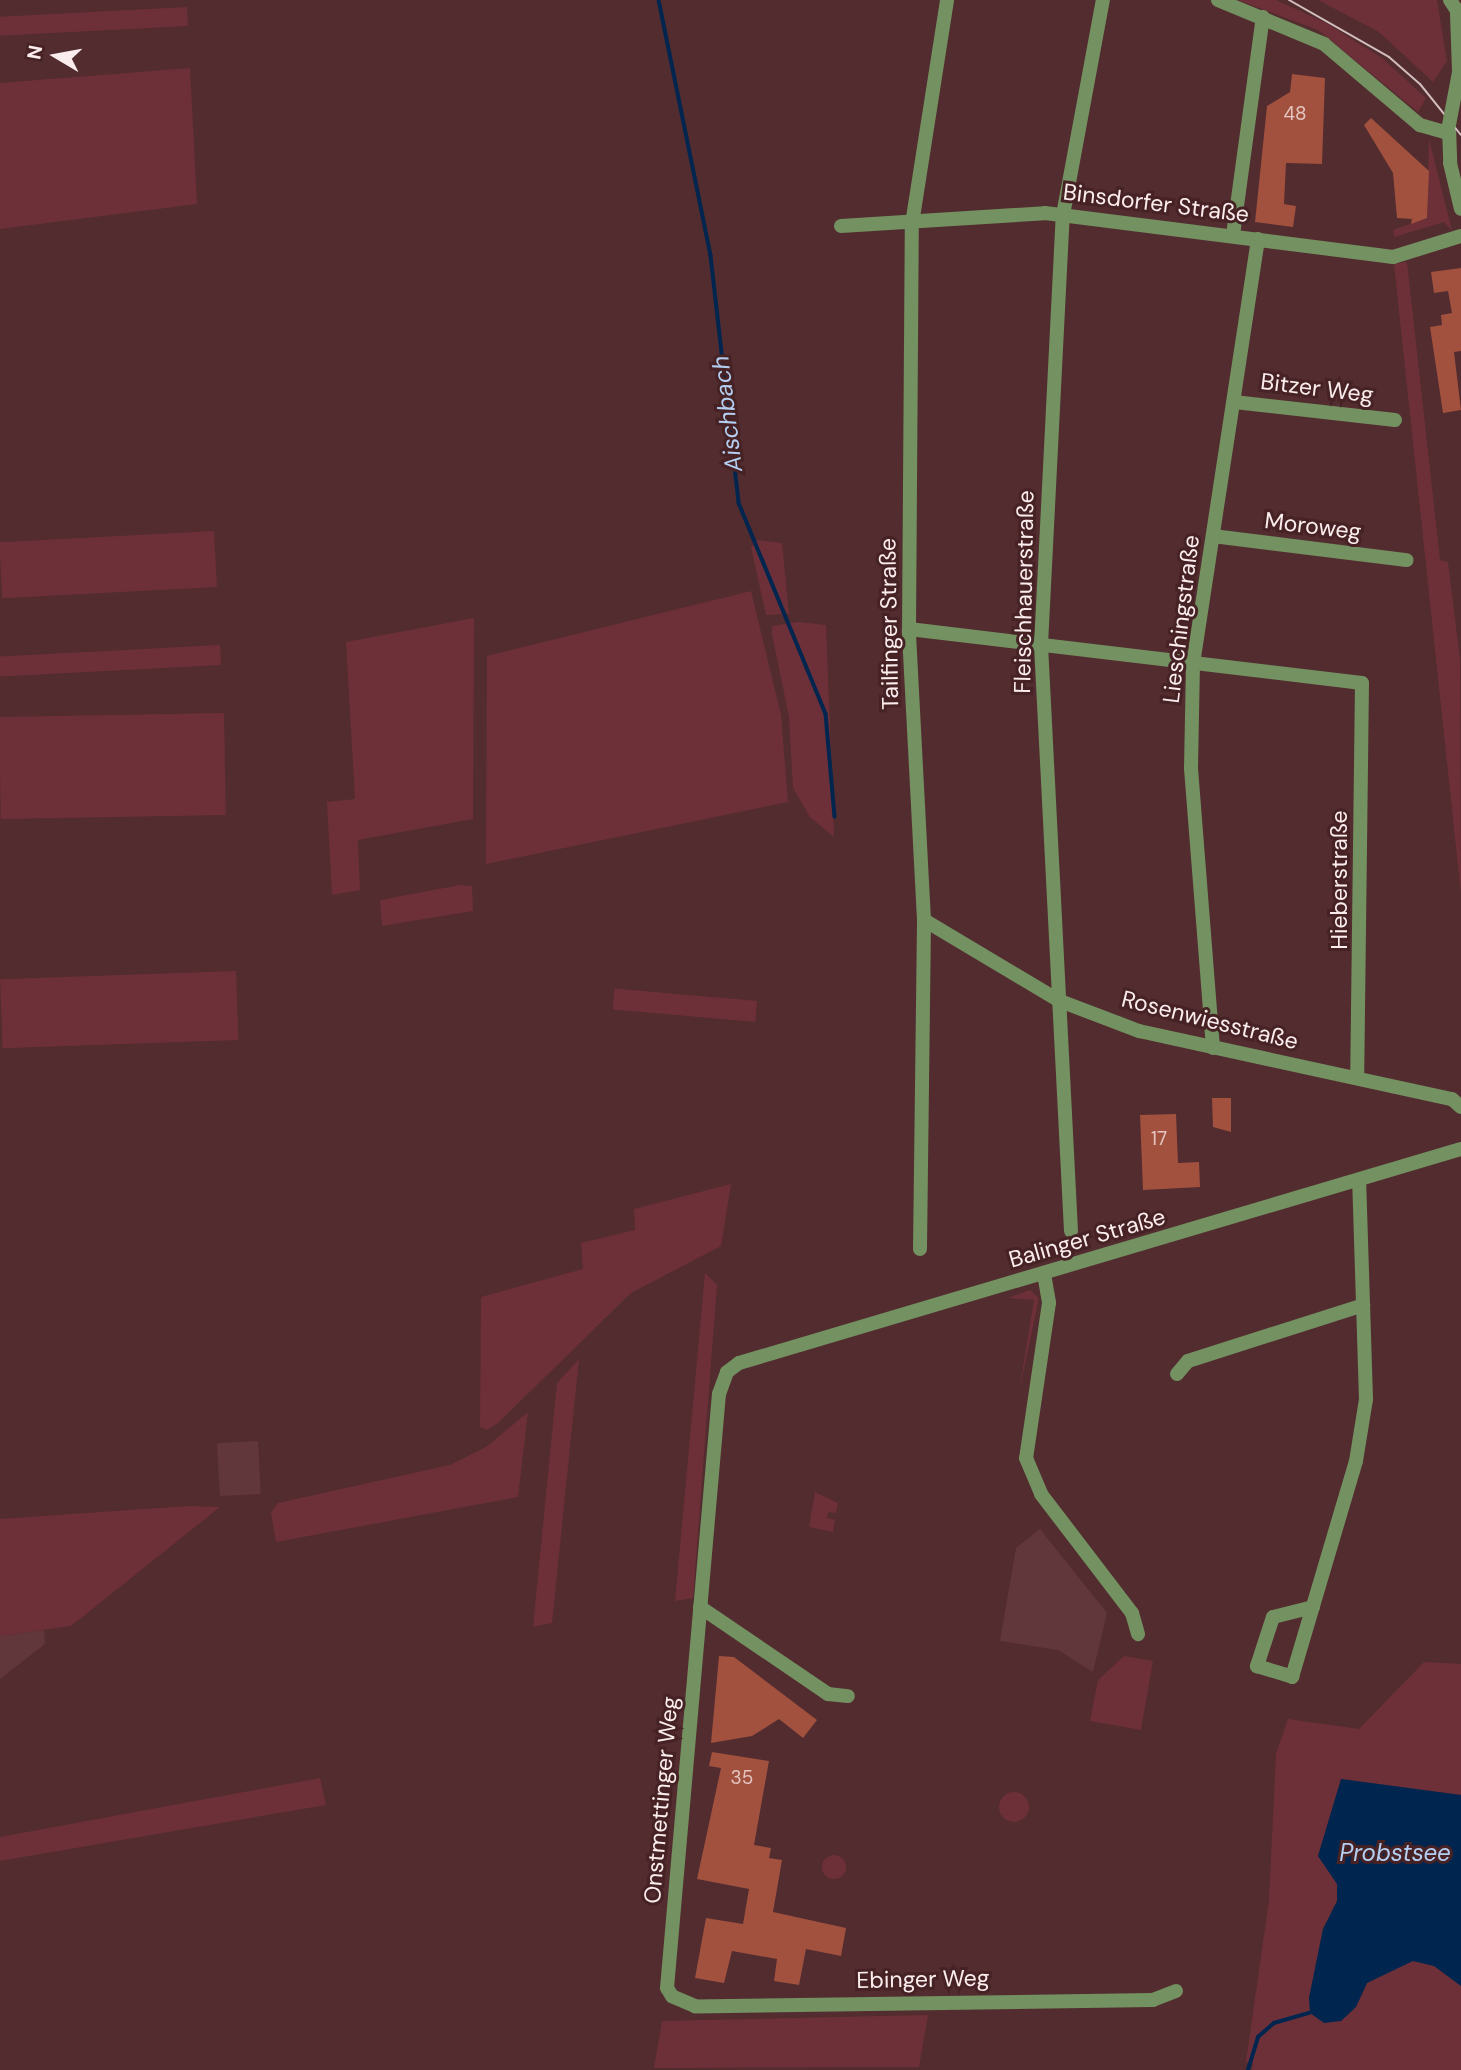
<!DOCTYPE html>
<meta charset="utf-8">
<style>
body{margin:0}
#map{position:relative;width:1461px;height:2070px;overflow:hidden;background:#522c2f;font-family:"DM Sans",sans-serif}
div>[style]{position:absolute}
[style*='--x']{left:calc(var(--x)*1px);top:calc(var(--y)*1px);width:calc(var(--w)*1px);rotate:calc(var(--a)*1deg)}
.built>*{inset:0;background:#62373b;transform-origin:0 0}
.green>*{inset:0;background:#6d3038;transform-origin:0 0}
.round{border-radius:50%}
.water>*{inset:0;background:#002650}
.stream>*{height:3.5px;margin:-1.75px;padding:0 1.75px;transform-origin:1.75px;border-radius:1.75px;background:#002650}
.building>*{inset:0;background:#a1513e}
.minor>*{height:14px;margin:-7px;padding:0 7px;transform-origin:7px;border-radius:7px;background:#739161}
.tertiary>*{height:14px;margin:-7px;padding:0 7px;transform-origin:7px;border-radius:7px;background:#739161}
.tram>*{height:2px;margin:-1px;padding:0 1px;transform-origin:1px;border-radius:1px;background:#d2bebf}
.minor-bridge>*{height:14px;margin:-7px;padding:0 7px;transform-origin:7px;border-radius:7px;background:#739161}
span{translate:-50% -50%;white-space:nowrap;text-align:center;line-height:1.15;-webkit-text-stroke:6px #462225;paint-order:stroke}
.number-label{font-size:19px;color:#e4c5c1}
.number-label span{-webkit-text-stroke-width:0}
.street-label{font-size:23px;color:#fbeced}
.water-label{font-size:24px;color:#b3cef1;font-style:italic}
.north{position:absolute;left:21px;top:21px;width:70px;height:70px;-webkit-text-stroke:5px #462225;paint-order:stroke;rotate:280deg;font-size:19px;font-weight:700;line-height:28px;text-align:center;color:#fbeced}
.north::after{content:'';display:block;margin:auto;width:24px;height:32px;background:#fbeced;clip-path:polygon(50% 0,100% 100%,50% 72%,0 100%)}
</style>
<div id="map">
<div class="built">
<div style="left:258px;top:1441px;width:53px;height:41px;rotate:87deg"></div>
<div style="clip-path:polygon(1040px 1529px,1107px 1613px,1093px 1672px,1058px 1650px,1000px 1641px,1016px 1548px)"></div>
<div style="clip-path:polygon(44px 1630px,45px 1644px,0 1679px,0 1636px)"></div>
</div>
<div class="green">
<div style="clip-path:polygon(1238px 0,1276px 0,1326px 23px,1382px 58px,1426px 98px,1418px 112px,1318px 30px)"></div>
<div style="clip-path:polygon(1318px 0,1437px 0,1447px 61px,1433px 82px,1379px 32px)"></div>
<div style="left:187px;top:7px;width:19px;height:188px;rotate:87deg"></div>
<div style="clip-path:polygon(190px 68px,197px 204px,0 229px,0 83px)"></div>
<div style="clip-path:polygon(1429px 139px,1452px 231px,1444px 222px,1394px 237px,1393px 230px,1427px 218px)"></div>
<div style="clip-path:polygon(1407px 262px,1440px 560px,1448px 562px,1460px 659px,1461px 894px,1394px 264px)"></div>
<div style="left:214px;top:531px;width:56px;height:215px;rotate:87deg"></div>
<div style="clip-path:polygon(758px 540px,782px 543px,789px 614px,766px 615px,751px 547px)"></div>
<div style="clip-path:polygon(751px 591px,781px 715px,788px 802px,486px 864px,487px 656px)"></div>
<div style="clip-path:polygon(474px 618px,473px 819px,358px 840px,360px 890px,332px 895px,327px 802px,355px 799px,346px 642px)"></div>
<div style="clip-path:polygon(798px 622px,826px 625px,834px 837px,810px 817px,793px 788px,789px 717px,772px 634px,772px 626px)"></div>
<div style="left:220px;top:645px;width:20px;height:221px;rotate:87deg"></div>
<div style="left:224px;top:713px;width:102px;height:225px;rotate:89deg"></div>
<div style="clip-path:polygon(460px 885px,472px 886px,473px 911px,382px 926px,380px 900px)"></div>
<div style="left:236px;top:971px;width:69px;height:236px;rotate:88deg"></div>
<div style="left:757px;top:1001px;width:21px;height:143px;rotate:95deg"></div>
<div style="clip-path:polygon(731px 1184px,721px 1246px,631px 1293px,498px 1423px,487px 1430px,480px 1427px,481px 1297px,583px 1269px,581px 1243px,635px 1230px,634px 1209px)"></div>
<div style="clip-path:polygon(705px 1273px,717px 1285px,693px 1598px,675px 1601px)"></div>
<div style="clip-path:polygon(1030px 1290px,1039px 1298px,1019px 1392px,1034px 1300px,1008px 1298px)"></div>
<div style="clip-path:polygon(579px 1359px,552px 1623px,533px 1627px,557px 1383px)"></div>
<div style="clip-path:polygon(528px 1412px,518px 1497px,276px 1542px,271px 1512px,278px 1503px,450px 1465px,486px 1447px)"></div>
<div style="clip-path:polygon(815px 1492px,838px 1503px,836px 1513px,828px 1512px,827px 1518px,835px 1520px,833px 1532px,809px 1527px)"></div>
<div style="clip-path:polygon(188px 1506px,220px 1507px,71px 1626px,0 1636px,0 1519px)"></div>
<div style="clip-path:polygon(1124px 1656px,1153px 1661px,1141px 1730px,1090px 1721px,1098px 1680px)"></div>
<div style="clip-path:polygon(1424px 1662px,1461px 1664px,1461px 1795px,1341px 1779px,1318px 1856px,1337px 1884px,1337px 1901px,1323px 1929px,1309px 1998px,1356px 2007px,1367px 1983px,1387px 1972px,1413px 1961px,1434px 1966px,1461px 1986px,1461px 2070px,1252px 2070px,1253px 2063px,1246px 2062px,1269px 1900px,1276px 1754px,1288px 1719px,1359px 1729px)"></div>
<div style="clip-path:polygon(320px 1778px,326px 1805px,0 1861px,0 1837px)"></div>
<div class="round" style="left:999px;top:1792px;width:30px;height:30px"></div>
<div class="round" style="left:822px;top:1855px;width:24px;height:24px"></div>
<div style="clip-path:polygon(928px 2015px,919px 2067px,654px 2068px,662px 2021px)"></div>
</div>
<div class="water">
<div style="clip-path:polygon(1341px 1779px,1461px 1795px,1461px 1986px,1434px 1966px,1413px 1961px,1367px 1983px,1356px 2007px,1341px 2021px,1324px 2023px,1310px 2013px,1309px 1998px,1323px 1929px,1337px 1901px,1337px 1884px,1318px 1856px)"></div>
</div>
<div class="stream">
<div style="--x:659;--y:0;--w:261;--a:78.5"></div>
<div style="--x:711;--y:256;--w:249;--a:83.5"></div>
<div style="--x:739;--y:503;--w:228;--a:67.6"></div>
<div style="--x:826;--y:714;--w:103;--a:85"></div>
<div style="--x:1248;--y:2070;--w:34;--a:-73"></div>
<div style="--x:1258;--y:2037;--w:21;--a:-41"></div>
<div style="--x:1274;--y:2023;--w:37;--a:-16"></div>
</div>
<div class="building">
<div style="clip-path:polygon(1292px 74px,1325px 78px,1322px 164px,1286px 163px,1284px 204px,1296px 206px,1293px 227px,1255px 222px,1267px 106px,1290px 92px)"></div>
<div style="clip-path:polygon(1371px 118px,1429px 171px,1427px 218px,1411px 224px,1412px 219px,1397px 218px,1393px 173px,1364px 125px)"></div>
<div style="clip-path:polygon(1461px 268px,1461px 351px,1454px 352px,1461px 410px,1443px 413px,1430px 327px,1442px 325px,1441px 315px,1452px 313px,1448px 291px,1434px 293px,1431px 272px)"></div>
<div style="clip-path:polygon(1212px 1098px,1231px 1098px,1231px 1132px,1213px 1127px)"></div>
<div style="clip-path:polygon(1176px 1114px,1178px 1163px,1199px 1162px,1200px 1187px,1143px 1190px,1140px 1115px)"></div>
<div style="clip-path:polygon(719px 1656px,734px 1657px,817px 1720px,803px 1738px,779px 1719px,752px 1736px,711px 1743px)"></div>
<div style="clip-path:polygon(712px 1752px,769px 1761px,754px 1845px,771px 1848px,769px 1858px,782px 1860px,773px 1912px,846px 1928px,841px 1956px,806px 1949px,799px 1985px,774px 1981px,777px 1959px,732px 1951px,724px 1983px,695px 1978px,706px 1918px,743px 1924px,749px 1889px,697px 1879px,721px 1768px,709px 1766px)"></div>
</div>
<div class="minor">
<div style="--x:1218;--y:0;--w:115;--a:22.5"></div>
<div style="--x:1324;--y:44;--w:126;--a:40.2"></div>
<div style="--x:1420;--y:125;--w:29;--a:16"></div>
<div style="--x:1457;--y:14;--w:56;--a:88"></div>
<div style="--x:1449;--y:127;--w:36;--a:88"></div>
<div style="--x:1450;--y:163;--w:47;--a:76.6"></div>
<div style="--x:841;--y:226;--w:204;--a:-3.6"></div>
<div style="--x:1045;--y:213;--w:351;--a:7.2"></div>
<div style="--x:1393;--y:257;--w:71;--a:-17.2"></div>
<div style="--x:1233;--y:235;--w:220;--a:-82.2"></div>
<div style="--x:1234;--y:402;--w:162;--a:6.4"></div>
<div style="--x:1213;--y:536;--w:195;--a:7.1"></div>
<div style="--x:909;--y:629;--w:456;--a:6.8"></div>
<div style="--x:1362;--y:683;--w:394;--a:90.7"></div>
<div style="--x:924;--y:920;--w:158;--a:30.8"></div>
<div style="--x:1060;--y:1001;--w:85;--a:20.8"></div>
<div style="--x:1139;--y:1031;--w:320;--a:12.3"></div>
<div style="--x:1452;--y:1099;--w:12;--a:42"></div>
<div style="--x:1213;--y:1048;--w:281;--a:-94.5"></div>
<div style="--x:1191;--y:768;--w:104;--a:-88.9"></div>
<div style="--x:1193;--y:664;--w:430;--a:-81.3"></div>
<div style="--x:1071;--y:1231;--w:587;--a:-92.93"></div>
<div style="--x:1041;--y:645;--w:431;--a:-87.1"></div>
<div style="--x:1063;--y:215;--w:219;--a:-79.5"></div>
<div style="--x:920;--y:1249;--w:329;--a:-89.3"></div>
<div style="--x:924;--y:920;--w:291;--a:-93"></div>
<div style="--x:909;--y:629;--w:405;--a:-89.6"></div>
<div style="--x:912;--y:224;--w:227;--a:-81.1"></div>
<div style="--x:1044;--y:1274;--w:29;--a:80"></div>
<div style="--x:1049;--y:1303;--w:157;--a:98.4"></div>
<div style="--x:1026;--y:1458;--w:39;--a:67"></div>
<div style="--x:1041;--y:1494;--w:150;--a:52.6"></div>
<div style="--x:1132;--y:1613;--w:22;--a:74"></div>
<div style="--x:1177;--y:1374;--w:17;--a:-50"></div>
<div style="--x:1188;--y:1361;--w:184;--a:-17.7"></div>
<div style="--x:700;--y:1607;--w:155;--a:34.2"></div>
<div style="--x:828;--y:1694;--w:20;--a:6"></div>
<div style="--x:1313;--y:1607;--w:41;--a:166"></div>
<div style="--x:1273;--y:1617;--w:52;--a:108.1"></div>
<div style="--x:1257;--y:1666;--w:37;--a:17"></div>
<div style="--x:1292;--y:1677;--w:225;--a:-73.5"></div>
<div style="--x:1356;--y:1461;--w:63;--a:-80.8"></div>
<div style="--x:1366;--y:1399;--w:217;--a:-91.8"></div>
<div style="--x:1176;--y:1991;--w:25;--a:159"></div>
<div style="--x:1153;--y:2000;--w:458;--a:179.2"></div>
<div style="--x:695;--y:2006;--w:25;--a:-157"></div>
<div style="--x:672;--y:1996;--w:9;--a:-122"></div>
<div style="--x:667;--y:1988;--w:596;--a:-85"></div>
<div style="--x:719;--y:1394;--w:23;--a:-70"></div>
<div style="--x:727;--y:1372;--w:15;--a:-37"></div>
<div style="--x:739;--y:1363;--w:753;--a:-16.51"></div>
</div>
<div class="tertiary">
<div style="--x:1450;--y:0;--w:20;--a:57"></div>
</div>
<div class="tram">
<div style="--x:1289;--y:0;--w:115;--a:29.7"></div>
<div style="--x:1389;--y:57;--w:41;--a:41.1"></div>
<div style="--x:1420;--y:84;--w:65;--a:51.2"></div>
</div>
<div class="minor-bridge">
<div style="--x:1449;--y:125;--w:54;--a:-79.3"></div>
</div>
<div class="number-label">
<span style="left:1295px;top:114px">48</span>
<span style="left:1159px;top:1139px">17</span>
<span style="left:742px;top:1778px">35</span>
</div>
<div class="street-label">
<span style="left:1156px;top:203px;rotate:7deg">Binsdorfer Straße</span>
<span style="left:1317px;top:388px;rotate:7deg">Bitzer Weg</span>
<span style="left:1313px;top:526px;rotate:7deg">Moroweg</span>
<span style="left:1024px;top:592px;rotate:-89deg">Fleischhauerstraße</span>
<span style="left:1181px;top:619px;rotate:-83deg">Lieschingstraße</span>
<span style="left:889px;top:624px;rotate:-91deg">Tailfinger Straße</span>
<span style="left:1339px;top:880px;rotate:-90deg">Hieberstraße</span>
<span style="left:1210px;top:1020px;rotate:14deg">Rosenwiesstraße</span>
<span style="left:1087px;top:1238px;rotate:-16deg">Balinger Straße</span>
<span style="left:661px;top:1800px;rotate:-85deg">Onstmettinger Weg</span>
<span style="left:923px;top:1979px;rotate:-1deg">Ebinger Weg</span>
</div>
<div class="water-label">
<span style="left:727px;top:414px;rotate:-97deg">Aischbach</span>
<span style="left:1395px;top:1853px">Probstsee</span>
</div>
<div class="north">N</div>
</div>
